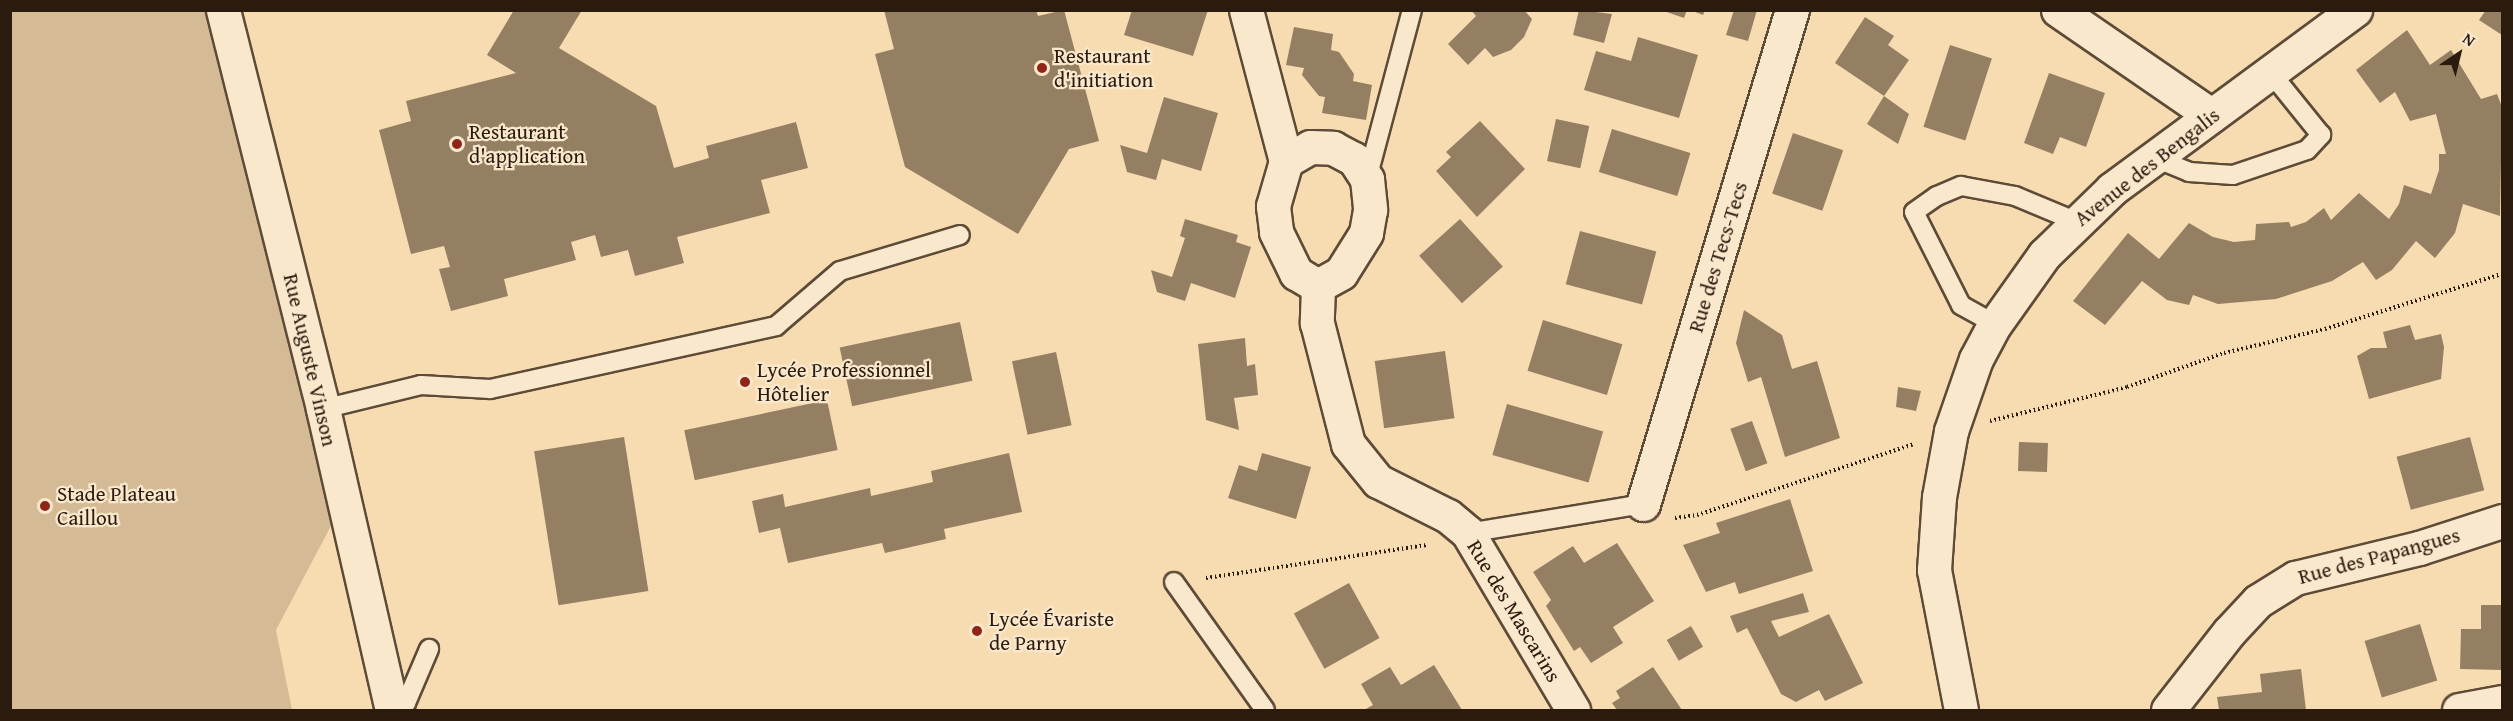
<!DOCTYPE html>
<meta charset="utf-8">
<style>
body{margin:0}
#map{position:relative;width:2513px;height:721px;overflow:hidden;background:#f7dcb2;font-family:"Gentium Book Plus",serif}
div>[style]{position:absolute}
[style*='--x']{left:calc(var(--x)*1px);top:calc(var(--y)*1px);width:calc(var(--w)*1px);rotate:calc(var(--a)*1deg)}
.green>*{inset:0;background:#d4bb96}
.building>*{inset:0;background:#957f63;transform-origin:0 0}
.path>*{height:4px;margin-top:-2px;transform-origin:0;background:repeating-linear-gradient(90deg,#2b1b0e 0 1.5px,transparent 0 4.5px)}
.roads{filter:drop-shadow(2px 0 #5e4b37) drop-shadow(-2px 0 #5e4b37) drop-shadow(0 2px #5e4b37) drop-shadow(0 -2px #5e4b37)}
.service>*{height:18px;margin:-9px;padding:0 9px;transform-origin:9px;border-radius:9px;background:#fae8cd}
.minor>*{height:33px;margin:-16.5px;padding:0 16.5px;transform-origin:16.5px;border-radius:16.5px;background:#fae8cd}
.tertiary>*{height:33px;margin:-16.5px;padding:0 16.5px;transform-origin:16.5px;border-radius:16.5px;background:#fae8cd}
.secondary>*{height:33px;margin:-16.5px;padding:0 16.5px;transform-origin:16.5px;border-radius:16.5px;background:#fae8cd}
.dots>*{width:16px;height:16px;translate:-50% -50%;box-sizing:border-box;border:3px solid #fae8cd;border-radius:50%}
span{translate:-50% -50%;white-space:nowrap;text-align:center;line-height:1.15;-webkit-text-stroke:4.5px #fae8cd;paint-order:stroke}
.poi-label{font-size:21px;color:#2b1b0e}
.left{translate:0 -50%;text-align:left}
.street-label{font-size:21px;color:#2b1b0e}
.frame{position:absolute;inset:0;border:12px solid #2b1b0e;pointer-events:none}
.north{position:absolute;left:2429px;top:24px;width:60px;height:60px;-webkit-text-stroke:4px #fae8cd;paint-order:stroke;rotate:35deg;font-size:16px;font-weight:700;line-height:24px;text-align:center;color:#2b1b0e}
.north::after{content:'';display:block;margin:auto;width:21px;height:27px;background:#2b1b0e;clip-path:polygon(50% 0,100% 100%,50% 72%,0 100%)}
</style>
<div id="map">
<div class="green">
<div style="clip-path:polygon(10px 11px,223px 11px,342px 505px,276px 630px,292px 710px,11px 710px)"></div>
</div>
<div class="building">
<div style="clip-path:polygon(514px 10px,582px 10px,559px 48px,656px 106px,674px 168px,709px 158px,706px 146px,796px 122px,808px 168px,761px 180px,770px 213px,677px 237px,684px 263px,635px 276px,628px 250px,601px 257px,595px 235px,571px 242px,576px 260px,504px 279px,508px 296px,451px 311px,439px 269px,450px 267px,444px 246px,411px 254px,379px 130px,411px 121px,406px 101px,516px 73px,487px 55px)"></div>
<div style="clip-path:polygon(884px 10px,1036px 10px,1038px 16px,1064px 10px,1099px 141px,1069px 149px,1018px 234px,905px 167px,875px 54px,894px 49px)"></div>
<div style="clip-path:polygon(1132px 10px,1208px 10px,1193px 56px,1124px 35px)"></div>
<div style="clip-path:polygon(1471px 10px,1524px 10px,1532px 19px,1524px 37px,1511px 50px,1493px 57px,1485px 48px,1468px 65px,1448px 44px,1476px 16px)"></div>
<div style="clip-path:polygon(1579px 10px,1612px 14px,1604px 43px,1573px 35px)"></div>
<div style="clip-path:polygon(1661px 10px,1687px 10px,1684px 18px)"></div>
<div style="clip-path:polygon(1690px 10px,1705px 10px,1703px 15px)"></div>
<div style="clip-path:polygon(1734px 10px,1757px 10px,1748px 41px,1726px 35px)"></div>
<div style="clip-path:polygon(2486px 10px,2502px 10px,2502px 35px,2479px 20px)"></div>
<div style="clip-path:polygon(1865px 17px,1894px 36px,1888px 45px,1909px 60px,1884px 96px,1835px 63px)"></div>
<div style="clip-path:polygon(1294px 27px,1333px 34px,1331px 50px,1339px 52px,1354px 74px,1353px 81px,1372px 85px,1366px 120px,1322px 113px,1325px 97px,1319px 96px,1302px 75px,1304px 68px,1286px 65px)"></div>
<div style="clip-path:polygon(2407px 30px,2430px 65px,2451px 50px,2481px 99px,2497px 94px,2502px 107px,2500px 216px,2463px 204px,2455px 233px,2435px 258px,2416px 241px,2392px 270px,2376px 280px,2363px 262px,2332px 281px,2276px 299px,2218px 304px,2193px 295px,2189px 305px,2167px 300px,2142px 281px,2105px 325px,2073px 301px,2128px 233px,2159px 259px,2189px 223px,2213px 237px,2234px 242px,2255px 240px,2256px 224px,2289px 222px,2291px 227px,2306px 222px,2324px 208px,2331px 220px,2359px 193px,2389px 219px,2399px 204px,2404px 185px,2431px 194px,2439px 170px,2439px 154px,2446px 154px,2436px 114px,2410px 121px,2395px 92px,2380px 103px,2356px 70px)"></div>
<div style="clip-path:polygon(1638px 37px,1698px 55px,1679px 118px,1584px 90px,1596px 51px,1631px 61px)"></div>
<div style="left:1950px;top:45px;width:44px;height:86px;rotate:18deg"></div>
<div style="clip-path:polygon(2049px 73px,2105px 93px,2086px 147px,2060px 137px,2053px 154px,2024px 143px)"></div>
<div style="clip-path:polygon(1884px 96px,1909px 114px,1898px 144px,1867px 124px)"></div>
<div style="clip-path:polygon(1164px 97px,1218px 113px,1201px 171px,1162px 159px,1156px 180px,1127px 172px,1120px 145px,1147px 153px)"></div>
<div style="left:1556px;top:119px;width:34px;height:43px;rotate:12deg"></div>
<div style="clip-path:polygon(1480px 121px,1525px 169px,1477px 217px,1436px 171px,1451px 157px,1446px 152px)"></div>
<div style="left:1612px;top:129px;width:82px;height:45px;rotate:17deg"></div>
<div style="left:1793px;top:133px;width:53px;height:64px;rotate:19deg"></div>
<div style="clip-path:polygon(1185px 219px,1238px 235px,1236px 242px,1251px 247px,1235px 298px,1191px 283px,1185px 301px,1157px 292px,1151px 270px,1172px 277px,1185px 238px,1180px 236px)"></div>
<div style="left:1460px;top:219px;width:64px;height:55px;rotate:48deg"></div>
<div style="left:1580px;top:231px;width:79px;height:55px;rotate:15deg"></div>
<div style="clip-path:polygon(1744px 310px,1782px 335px,1792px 369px,1817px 361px,1840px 438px,1785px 457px,1761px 377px,1748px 382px,1736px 343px)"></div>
<div style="left:1543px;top:320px;width:83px;height:53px;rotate:17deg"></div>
<div style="left:960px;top:322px;width:60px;height:123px;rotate:78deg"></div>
<div style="clip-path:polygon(2410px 325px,2415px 340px,2441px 334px,2444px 347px,2441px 379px,2369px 399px,2357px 356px,2371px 348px,2387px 348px,2383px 332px)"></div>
<div style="clip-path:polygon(1245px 338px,1247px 366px,1255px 364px,1258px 395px,1234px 398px,1239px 430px,1206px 420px,1198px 344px)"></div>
<div style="left:1445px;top:351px;width:68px;height:71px;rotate:82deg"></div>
<div style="left:1056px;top:352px;width:75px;height:45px;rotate:78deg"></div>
<div style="clip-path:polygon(1898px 387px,1921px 391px,1916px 411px,1896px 407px)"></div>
<div style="left:827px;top:400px;width:51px;height:146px;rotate:78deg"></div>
<div style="left:1507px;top:404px;width:100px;height:53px;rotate:16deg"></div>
<div style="left:1752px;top:421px;width:45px;height:23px;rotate:70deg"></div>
<div style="left:624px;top:437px;width:156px;height:91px;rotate:81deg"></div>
<div style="left:2470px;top:437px;width:55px;height:76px;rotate:75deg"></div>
<div style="left:2019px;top:442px;width:29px;height:29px;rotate:2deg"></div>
<div style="clip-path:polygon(1009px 453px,1022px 512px,944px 529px,946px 539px,885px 553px,882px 543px,788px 563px,780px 528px,759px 533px,752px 501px,783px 494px,785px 507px,870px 488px,871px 496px,933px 482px,931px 471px)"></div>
<div style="clip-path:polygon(1262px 453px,1311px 467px,1296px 519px,1228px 498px,1239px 465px,1257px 471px)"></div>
<div style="clip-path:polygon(1790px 499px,1813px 571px,1739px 594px,1735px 582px,1706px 592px,1683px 545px,1720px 533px,1716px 523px)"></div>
<div style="clip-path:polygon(1617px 543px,1654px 601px,1613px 627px,1623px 643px,1591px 663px,1580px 647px,1574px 651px,1546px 606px,1551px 600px,1533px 572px,1573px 546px,1584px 563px)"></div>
<div style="left:1349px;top:583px;width:63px;height:63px;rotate:61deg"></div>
<div style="clip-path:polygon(1803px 593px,1809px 612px,1771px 621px,1779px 637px,1829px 614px,1863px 683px,1825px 701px,1819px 690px,1796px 702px,1781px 694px,1747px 628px,1737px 633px,1730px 616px)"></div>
<div style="clip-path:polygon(2481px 605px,2502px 605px,2502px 670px,2460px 669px,2461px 629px,2481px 629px)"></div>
<div style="left:2420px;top:624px;width:59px;height:58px;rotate:73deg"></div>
<div style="left:1691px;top:626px;width:24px;height:28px;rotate:60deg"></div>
<div style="clip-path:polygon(1434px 665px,1462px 710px,1364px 710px,1373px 705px,1361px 684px,1390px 667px,1401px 685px)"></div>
<div style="clip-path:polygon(1653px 667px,1682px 710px,1617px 710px,1612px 703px,1620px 698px,1616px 691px)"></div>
<div style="clip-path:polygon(2301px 669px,2306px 710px,2219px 710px,2217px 697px,2262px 692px,2260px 674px)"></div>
</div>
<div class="path">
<div style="--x:1990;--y:421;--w:141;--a:-13.9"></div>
<div style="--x:2127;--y:387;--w:103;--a:-19.3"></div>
<div style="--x:2224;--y:353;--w:104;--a:-13.4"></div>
<div style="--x:2325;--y:329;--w:185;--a:-17.3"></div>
<div style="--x:1675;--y:518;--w:22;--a:-8"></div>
<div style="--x:1697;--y:515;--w:228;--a:-18.1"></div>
<div style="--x:1206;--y:578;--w:223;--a:-8.5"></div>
</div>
<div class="roads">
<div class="service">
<div style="--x:2155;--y:158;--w:37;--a:22"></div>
<div style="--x:2189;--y:172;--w:44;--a:3.9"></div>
<div style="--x:2233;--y:175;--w:78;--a:-18.7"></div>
<div style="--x:2307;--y:150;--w:21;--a:-47"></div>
<div style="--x:2321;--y:135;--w:80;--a:-128.9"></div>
<div style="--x:1367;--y:179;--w:175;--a:-75.1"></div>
<div style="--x:1995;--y:324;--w:39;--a:-151"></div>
<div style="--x:1961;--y:305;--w:104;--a:-116.8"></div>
<div style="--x:1914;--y:212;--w:28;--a:-35"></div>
<div style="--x:1937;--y:196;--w:26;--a:-23"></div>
<div style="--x:1961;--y:186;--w:55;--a:10.5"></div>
<div style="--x:2015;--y:196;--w:65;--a:22.6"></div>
<div style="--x:323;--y:409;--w:101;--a:-13.8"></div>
<div style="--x:421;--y:385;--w:69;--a:3.3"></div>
<div style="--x:490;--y:389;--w:293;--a:-12.4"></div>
<div style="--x:776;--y:326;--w:84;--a:-40.7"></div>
<div style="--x:840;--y:271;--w:125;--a:-16.7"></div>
<div style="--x:1468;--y:533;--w:177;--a:-9.4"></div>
<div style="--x:1174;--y:582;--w:157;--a:54.6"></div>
<div style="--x:392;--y:710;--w:16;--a:-27"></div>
<div style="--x:406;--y:703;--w:59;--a:-66.9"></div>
</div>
<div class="minor">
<div style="--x:1246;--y:10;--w:156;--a:75.2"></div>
<div style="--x:1286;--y:161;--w:47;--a:106.1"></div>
<div style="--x:1273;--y:206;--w:26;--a:83"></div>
<div style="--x:1276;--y:232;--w:46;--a:64"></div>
<div style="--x:1296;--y:273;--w:26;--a:31"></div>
<div style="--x:1318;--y:286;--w:37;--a:92"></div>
<div style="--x:1317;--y:323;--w:125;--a:75.6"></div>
<div style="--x:1348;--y:444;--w:48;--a:51"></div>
<div style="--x:1378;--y:481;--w:78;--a:26.6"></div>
<div style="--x:1448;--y:516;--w:26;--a:40"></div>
<div style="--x:1468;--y:533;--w:206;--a:59.3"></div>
<div style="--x:2058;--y:10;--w:186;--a:34.5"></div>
<div style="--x:1286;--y:161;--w:28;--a:-30"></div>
<div style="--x:1310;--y:147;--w:23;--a:2"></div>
<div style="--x:1333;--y:148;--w:24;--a:28"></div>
<div style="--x:1354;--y:159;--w:24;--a:57"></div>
<div style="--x:1367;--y:179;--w:31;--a:84"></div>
<div style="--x:1370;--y:210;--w:23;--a:100"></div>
<div style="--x:1366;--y:233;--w:47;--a:122"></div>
<div style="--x:1341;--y:273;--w:26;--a:151"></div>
<div style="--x:1643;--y:504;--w:516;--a:-73.22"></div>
<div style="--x:2168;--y:710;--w:99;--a:-52"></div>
<div style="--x:2229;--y:632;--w:42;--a:-46.9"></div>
<div style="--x:2258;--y:601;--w:44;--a:-31.9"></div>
<div style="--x:2295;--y:578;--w:128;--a:-13.6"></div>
<div style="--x:2419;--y:548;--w:87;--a:-18"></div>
<div style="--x:2459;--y:710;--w:44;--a:-10.5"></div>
</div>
<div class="tertiary">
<div style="--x:1961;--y:710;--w:143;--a:-100.9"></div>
<div style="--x:1934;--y:570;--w:73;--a:-86.1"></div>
<div style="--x:1939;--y:497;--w:67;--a:-79.7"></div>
<div style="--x:1951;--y:431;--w:76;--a:-70.9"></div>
<div style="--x:1976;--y:359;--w:40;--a:-62"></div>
<div style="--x:1995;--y:324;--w:85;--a:-54.6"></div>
<div style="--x:2044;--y:255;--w:95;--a:-44.1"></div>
<div style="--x:2112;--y:189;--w:302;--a:-36.4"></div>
</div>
<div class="secondary">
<div style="--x:223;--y:10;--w:411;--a:75.9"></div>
<div style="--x:323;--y:409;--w:309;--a:77.1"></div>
</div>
</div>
<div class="dots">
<div style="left:1042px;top:68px;background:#8f2418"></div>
<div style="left:457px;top:144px;background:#8f2418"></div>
<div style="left:745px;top:382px;background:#8f2418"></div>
<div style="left:45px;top:506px;background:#8f2418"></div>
<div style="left:977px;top:631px;background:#8f2418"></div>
</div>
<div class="poi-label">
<span class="left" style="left:1054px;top:68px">Restaurant<br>d'initiation</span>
<span class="left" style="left:469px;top:144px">Restaurant<br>d'application</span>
<span class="left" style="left:757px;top:382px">Lycée Professionnel<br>Hôtelier</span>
<span class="left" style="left:57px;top:506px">Stade Plateau<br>Caillou</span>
<span class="left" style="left:989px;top:631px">Lycée Évariste<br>de Parny</span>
</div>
<div class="street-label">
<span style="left:2147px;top:167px;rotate:-38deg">Avenue des Bengalis</span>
<span style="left:1718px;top:257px;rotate:-73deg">Rue des Tecs-Tecs</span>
<span style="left:310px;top:360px;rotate:77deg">Rue Auguste Vinson</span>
<span style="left:2379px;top:556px;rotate:-15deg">Rue des Papangues</span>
<span style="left:1514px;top:611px;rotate:59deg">Rue des Mascarins</span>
</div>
<div class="frame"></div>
<div class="north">N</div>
</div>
